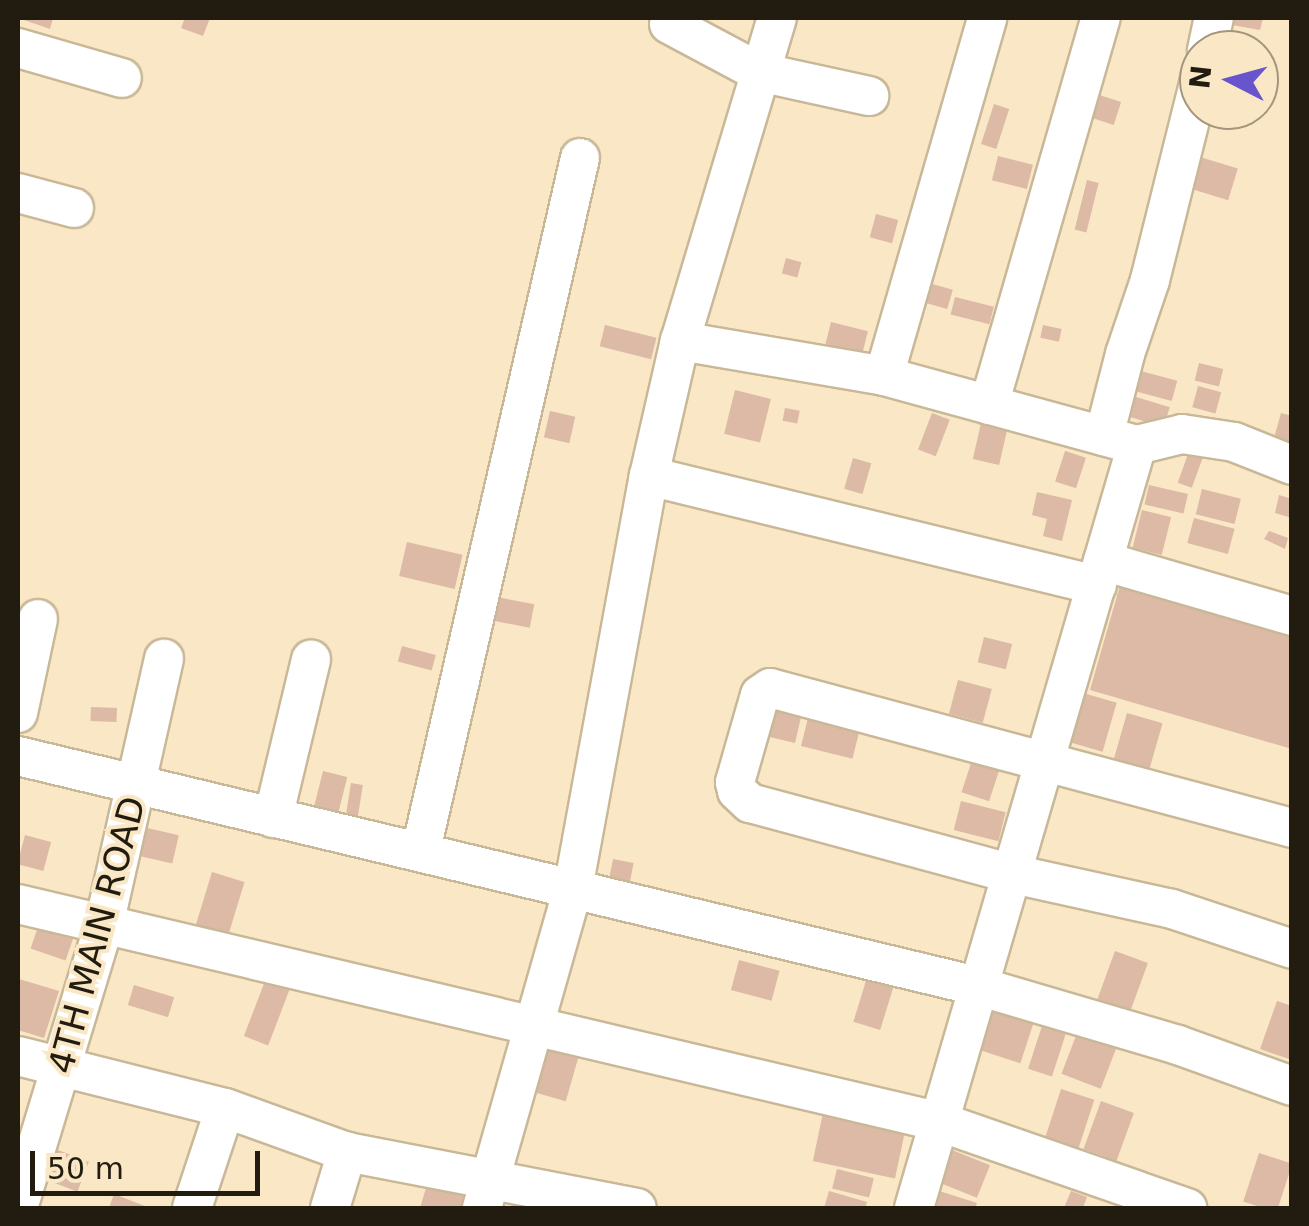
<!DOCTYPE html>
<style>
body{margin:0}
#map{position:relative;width:1309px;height:1226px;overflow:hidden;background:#f9e7c6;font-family:"DejaVu Sans",sans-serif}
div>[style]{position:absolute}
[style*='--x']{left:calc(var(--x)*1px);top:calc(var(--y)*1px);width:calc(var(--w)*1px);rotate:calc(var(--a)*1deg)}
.building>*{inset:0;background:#dcbaa6;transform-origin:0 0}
.roads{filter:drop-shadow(2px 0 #c9b898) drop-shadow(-2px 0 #c9b898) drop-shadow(0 2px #c9b898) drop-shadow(0 -2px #c9b898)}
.street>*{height:38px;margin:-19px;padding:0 19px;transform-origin:19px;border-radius:19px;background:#fff}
span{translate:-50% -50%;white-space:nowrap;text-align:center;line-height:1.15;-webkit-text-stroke:8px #f9e7c6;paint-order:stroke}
.street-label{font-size:35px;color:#221c10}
.frame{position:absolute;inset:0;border:20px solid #221c10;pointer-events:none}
.north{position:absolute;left:1179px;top:30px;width:100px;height:100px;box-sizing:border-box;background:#f9e7c6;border:2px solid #a3967d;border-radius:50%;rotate:276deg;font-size:28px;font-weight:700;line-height:40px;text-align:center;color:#221c10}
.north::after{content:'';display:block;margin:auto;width:35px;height:45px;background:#6854cd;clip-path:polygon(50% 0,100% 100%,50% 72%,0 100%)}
.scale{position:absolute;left:30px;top:1151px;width:230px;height:45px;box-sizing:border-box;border:5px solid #221c10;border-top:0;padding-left:12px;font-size:30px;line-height:35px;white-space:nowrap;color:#221c10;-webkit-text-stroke:8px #f9e7c6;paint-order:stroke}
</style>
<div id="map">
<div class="building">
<div style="clip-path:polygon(18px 18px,53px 18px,50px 29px)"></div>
<div style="clip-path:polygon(185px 18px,210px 18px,203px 36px,181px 28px)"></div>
<div style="clip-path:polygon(1222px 18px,1263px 18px,1260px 30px,1221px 23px)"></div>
<div style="left:1084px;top:90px;width:39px;height:24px;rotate:18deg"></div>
<div style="left:994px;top:104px;width:16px;height:42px;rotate:18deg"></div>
<div style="left:1190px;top:154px;width:50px;height:33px;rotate:17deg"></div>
<div style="left:998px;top:156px;width:36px;height:25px;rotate:14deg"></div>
<div style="left:1087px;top:180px;width:12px;height:51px;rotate:14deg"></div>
<div style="left:876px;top:214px;width:23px;height:24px;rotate:15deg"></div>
<div style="left:786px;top:258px;width:16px;height:16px;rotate:15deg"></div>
<div style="left:922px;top:281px;width:32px;height:20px;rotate:16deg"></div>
<div style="left:955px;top:297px;width:40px;height:18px;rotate:14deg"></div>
<div style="left:831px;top:322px;width:38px;height:23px;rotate:14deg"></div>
<div style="left:605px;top:325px;width:53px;height:22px;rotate:14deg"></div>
<div style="left:1043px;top:325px;width:19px;height:13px;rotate:12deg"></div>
<div style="left:1199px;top:363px;width:25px;height:18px;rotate:14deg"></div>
<div style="left:1126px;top:367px;width:53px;height:21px;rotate:15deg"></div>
<div style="left:1198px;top:386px;width:24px;height:22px;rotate:15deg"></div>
<div style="left:735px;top:390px;width:37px;height:45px;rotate:14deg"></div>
<div style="left:1120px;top:392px;width:52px;height:21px;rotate:17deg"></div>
<div style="left:785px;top:408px;width:15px;height:13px;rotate:11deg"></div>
<div style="left:550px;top:411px;width:26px;height:27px;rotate:13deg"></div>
<div style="left:932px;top:413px;width:19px;height:39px;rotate:21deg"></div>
<div style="clip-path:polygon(1281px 413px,1292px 416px,1292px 443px,1274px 438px)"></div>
<div style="left:982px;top:419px;width:27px;height:41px;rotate:13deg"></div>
<div style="left:1191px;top:446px;width:15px;height:39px;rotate:20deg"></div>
<div style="left:1065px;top:451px;width:22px;height:32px;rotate:18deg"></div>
<div style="left:853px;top:458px;width:19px;height:32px;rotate:16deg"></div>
<div style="left:1149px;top:485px;width:40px;height:20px;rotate:13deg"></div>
<div style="left:1202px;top:489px;width:40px;height:26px;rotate:14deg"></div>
<div style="clip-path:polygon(1037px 492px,1072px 500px,1062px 541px,1043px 536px,1047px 519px,1032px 515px)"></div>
<div style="clip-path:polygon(1279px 495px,1292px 499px,1292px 518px,1275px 513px)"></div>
<div style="left:1142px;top:510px;width:30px;height:39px;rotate:14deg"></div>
<div style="left:1194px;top:518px;width:42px;height:26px;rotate:15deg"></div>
<div style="clip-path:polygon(1269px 531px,1288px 538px,1285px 549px,1264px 539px)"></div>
<div style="left:407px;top:542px;width:57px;height:35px;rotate:13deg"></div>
<div style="clip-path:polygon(1123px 575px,1292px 624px,1292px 749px,1090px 690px)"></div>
<div style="left:497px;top:597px;width:38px;height:24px;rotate:11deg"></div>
<div style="left:984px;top:637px;width:29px;height:26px;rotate:14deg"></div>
<div style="left:402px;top:646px;width:35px;height:16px;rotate:15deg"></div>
<div style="left:958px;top:680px;width:35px;height:35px;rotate:15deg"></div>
<div style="left:1083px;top:693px;width:35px;height:51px;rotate:16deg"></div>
<div style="left:778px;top:701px;width:26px;height:37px;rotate:13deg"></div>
<div style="left:91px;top:707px;width:26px;height:14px;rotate:2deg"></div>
<div style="left:1127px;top:713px;width:37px;height:48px;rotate:16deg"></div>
<div style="left:809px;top:714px;width:53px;height:33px;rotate:14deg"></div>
<div style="left:972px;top:760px;width:29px;height:34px;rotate:18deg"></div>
<div style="left:323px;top:771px;width:25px;height:41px;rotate:14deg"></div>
<div style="left:351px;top:783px;width:12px;height:35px;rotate:9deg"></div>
<div style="left:961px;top:801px;width:46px;height:30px;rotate:14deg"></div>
<div style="left:134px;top:825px;width:46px;height:29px;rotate:13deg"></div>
<div style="left:25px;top:835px;width:27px;height:30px;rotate:15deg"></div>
<div style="left:613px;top:859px;width:21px;height:25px;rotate:11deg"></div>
<div style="left:212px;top:872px;width:34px;height:55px;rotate:17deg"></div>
<div style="left:40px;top:921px;width:37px;height:29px;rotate:19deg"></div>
<div style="left:1115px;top:951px;width:35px;height:52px;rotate:20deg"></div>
<div style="left:739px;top:960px;width:42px;height:31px;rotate:15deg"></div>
<div style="left:868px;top:974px;width:28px;height:50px;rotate:17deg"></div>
<div style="clip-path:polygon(19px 979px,59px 991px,44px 1038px,18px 1030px)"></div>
<div style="left:265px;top:981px;width:26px;height:59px;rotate:21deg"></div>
<div style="left:134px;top:985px;width:42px;height:21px;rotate:17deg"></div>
<div style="left:987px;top:1001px;width:51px;height:49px;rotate:18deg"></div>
<div style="clip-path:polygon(1277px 1001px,1292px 1006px,1292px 1060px,1260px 1049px)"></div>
<div style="left:1042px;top:1026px;width:25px;height:45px;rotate:18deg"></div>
<div style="left:1079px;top:1028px;width:42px;height:49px;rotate:21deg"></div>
<div style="left:540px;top:1046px;width:40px;height:46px;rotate:16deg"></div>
<div style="left:1061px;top:1089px;width:35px;height:51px;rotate:18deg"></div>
<div style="left:1101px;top:1101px;width:35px;height:51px;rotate:20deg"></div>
<div style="left:823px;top:1113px;width:84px;height:49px;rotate:12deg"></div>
<div style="left:45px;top:1145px;width:47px;height:32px;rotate:21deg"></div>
<div style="left:952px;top:1150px;width:41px;height:35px;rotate:22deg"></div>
<div style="left:1259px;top:1153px;width:35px;height:51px;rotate:18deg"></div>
<div style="left:837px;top:1169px;width:38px;height:20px;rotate:14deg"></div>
<div style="clip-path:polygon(429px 1178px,466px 1189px,460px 1208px,420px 1208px)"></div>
<div style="clip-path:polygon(936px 1190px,977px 1203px,975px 1208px,930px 1208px)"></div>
<div style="clip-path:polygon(829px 1191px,867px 1202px,865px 1208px,824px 1208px)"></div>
<div style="clip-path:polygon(1071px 1191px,1087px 1197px,1083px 1208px,1064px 1208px)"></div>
<div style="clip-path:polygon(114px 1194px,150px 1208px,109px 1208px)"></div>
</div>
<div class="roads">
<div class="street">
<div style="--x:669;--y:24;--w:102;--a:28.1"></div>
<div style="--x:759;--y:72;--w:113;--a:12.3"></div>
<div style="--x:18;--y:48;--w:108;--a:16.1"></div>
<div style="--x:1207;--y:50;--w:33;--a:-78"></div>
<div style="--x:18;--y:193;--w:58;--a:15"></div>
<div style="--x:680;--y:341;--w:207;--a:9.7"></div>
<div style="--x:884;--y:376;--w:262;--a:15.3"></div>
<div style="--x:1137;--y:445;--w:46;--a:-13.7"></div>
<div style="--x:1182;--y:434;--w:53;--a:8.7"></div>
<div style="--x:1234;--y:442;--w:62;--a:21.6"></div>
<div style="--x:884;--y:376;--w:373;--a:-73.9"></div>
<div style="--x:989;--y:405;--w:403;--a:-73.9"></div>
<div style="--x:1104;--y:436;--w:85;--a:-75.6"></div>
<div style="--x:1125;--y:354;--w:78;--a:-71.3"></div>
<div style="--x:1150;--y:280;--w:203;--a:-76"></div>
<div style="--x:649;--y:476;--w:461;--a:13.7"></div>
<div style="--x:1103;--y:561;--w:197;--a:16.2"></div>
<div style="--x:18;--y:713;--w:96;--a:-78"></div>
<div style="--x:18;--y:756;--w:990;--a:13.49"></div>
<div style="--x:981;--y:987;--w:205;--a:16.4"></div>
<div style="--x:1178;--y:1045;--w:121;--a:19.8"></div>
<div style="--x:273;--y:818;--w:163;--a:-76.5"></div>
<div style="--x:1292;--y:828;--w:540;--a:-164.99"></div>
<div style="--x:770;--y:688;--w:12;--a:145"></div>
<div style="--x:760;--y:695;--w:91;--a:106"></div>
<div style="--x:735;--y:782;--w:9;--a:77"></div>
<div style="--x:737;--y:791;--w:18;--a:43"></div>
<div style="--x:750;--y:803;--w:272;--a:15.1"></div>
<div style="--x:1013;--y:874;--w:163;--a:12.4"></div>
<div style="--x:1172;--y:909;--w:126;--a:18.4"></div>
<div style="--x:421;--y:850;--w:710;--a:-77.06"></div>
<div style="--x:18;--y:904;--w:947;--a:13.3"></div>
<div style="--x:940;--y:1122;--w:262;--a:19.2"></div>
<div style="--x:18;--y:1056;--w:213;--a:14.1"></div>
<div style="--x:225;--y:1108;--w:130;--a:19.8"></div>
<div style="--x:347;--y:1152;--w:295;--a:10.9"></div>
<div style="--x:18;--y:1208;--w:296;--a:-73.1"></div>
<div style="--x:104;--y:925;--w:273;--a:-77.3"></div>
<div style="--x:192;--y:1208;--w:105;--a:-71.7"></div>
<div style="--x:330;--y:1208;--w:59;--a:-73.1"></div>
<div style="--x:482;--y:1208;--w:332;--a:-74.1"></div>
<div style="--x:573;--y:889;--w:420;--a:-79.6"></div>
<div style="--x:649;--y:476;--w:139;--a:-77.1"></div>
<div style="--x:680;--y:341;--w:337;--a:-73.3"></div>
<div style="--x:914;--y:1208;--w:795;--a:-73.71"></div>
</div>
</div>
<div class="street-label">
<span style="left:97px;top:935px;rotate:-75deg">4TH MAIN ROAD</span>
</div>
<div class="frame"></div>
<div class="north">N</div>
<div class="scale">50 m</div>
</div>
